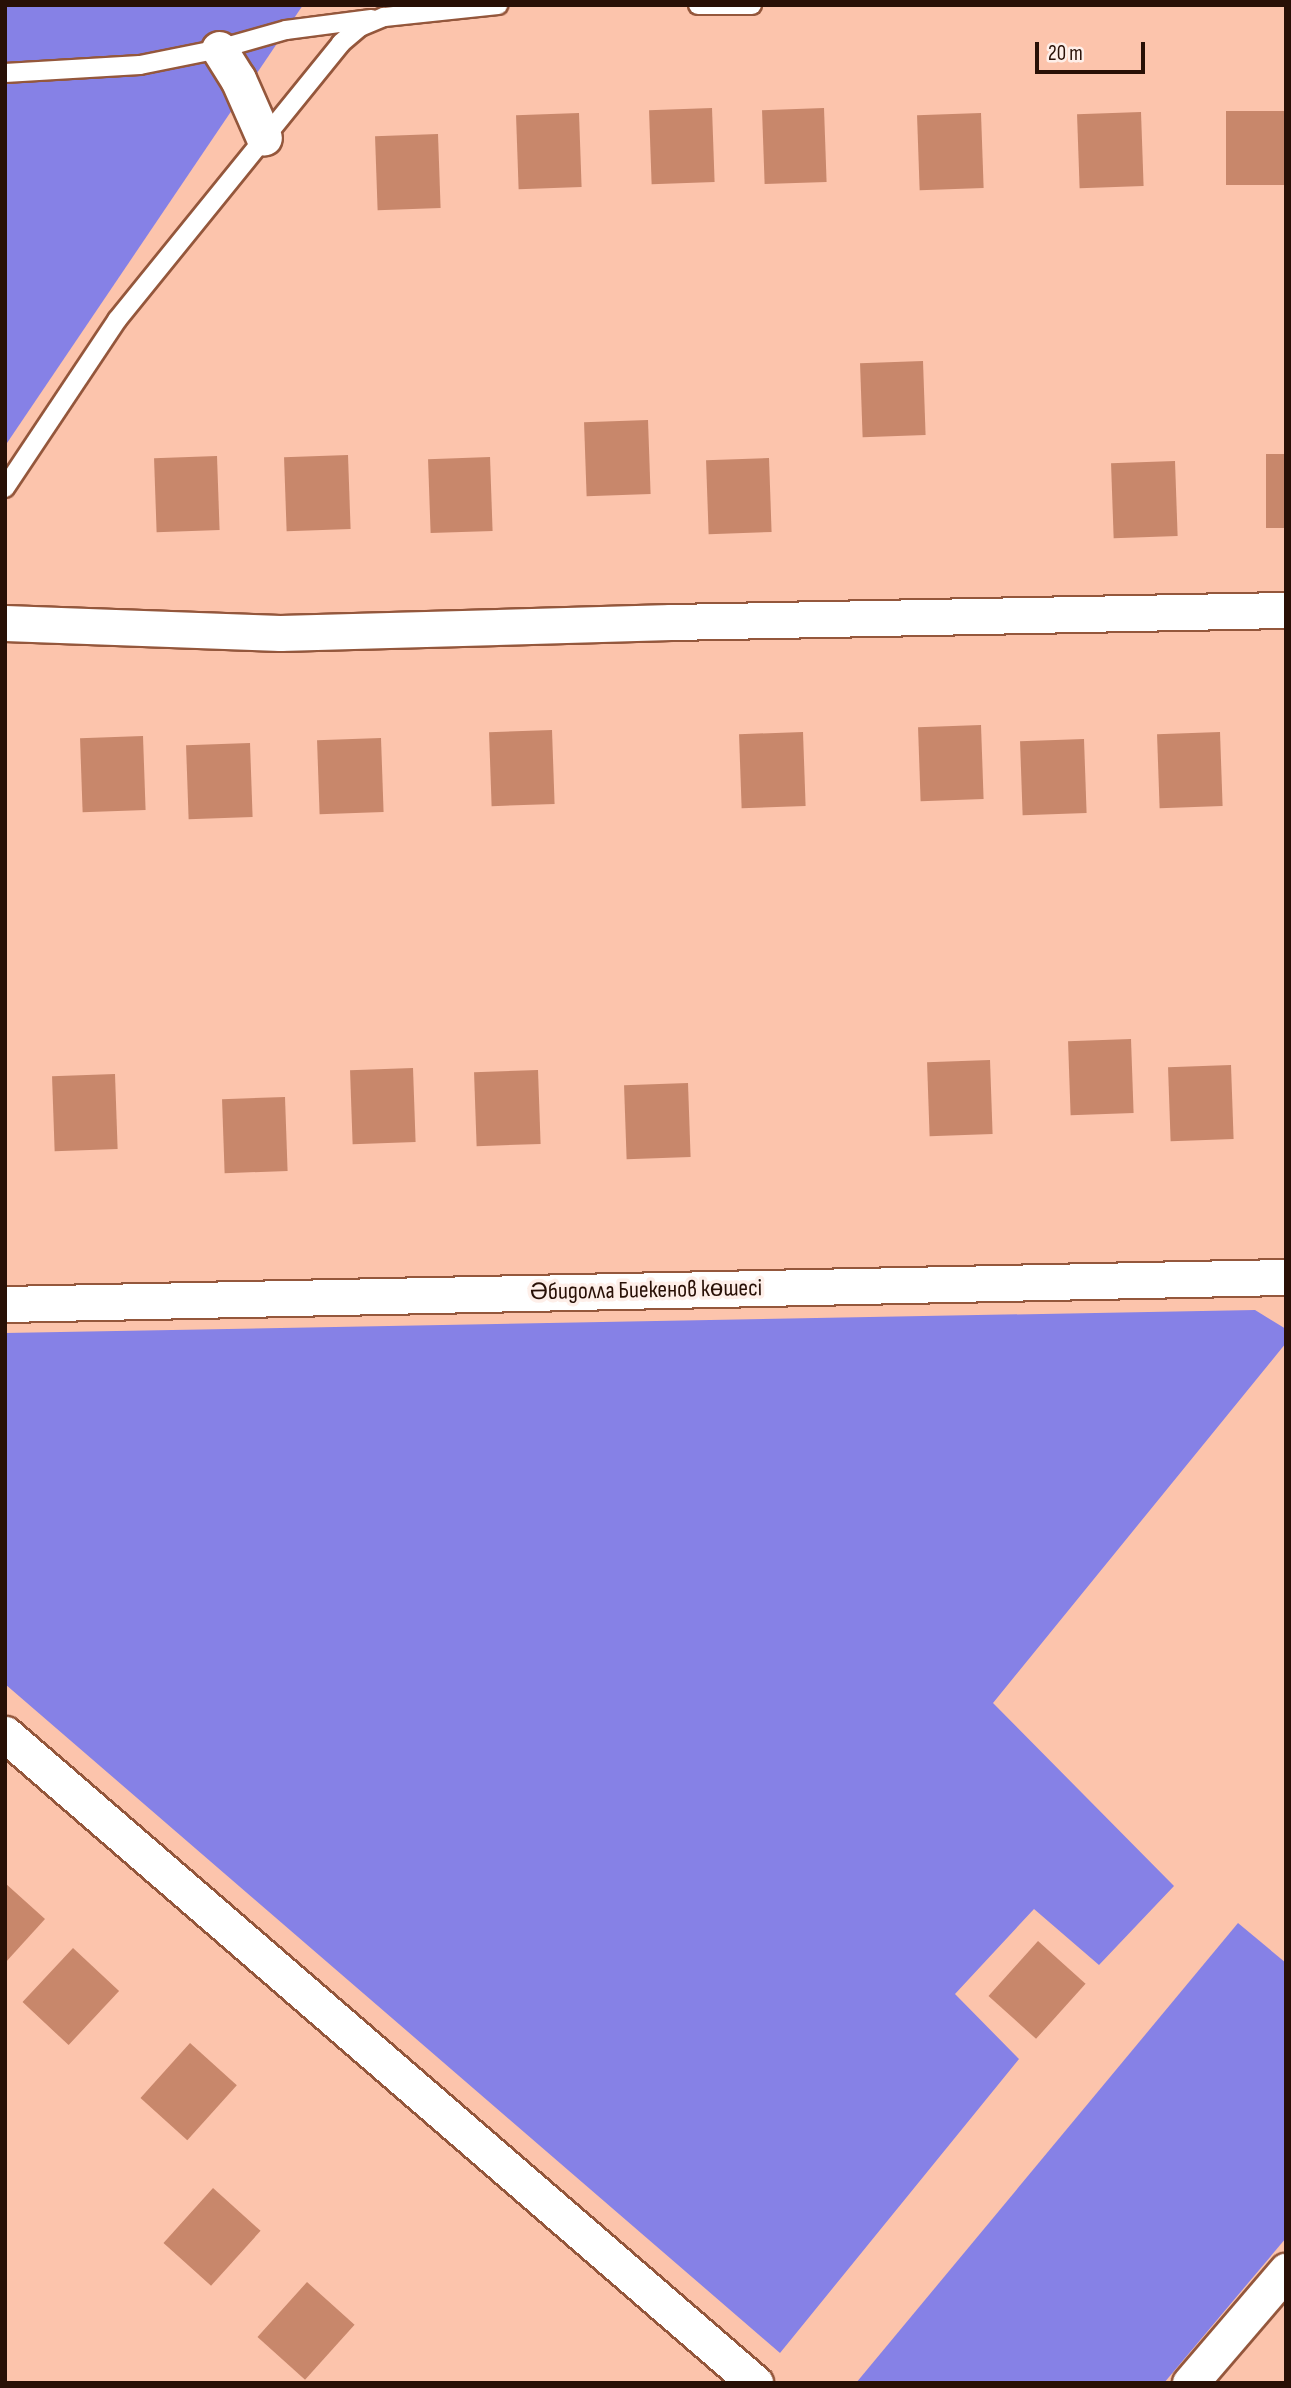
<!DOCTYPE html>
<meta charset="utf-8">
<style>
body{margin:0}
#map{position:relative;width:1291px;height:2388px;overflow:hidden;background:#fcc4ac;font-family:"Sofia Sans Condensed",sans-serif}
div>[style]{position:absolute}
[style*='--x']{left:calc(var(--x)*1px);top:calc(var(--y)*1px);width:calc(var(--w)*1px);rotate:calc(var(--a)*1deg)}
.forest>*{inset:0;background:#8681e6}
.building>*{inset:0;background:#c8876b;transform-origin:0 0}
.roads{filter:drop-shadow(2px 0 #94573c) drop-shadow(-2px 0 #94573c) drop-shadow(0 2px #94573c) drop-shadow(0 -2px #94573c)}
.service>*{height:18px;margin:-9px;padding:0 9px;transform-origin:9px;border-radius:9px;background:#fff}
.minor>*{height:35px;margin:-17.5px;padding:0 17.5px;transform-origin:17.5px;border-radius:17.5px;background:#fff}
span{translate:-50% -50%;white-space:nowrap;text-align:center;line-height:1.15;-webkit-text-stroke:7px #feefe9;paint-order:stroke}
.street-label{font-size:24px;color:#281006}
.frame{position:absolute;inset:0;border:7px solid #281006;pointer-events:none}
.scale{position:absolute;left:1035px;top:42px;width:110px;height:32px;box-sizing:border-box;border:4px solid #281006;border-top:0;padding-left:9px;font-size:21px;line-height:24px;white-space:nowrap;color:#281006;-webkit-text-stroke:5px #feefe9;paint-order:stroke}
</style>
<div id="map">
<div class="forest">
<div style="clip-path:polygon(5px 5px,303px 5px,5px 446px)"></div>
<div style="clip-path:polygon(1255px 1310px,1286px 1329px,1286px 1343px,993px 1703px,1174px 1886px,1099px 1965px,1034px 1909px,955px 1994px,1019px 2059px,780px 2353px,5px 1684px,5px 1333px)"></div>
<div style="clip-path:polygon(1238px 1923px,1286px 1963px,1286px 2238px,1164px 2383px,856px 2383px)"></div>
</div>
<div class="building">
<div style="left:712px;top:108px;width:74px;height:63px;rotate:88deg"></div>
<div style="left:824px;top:108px;width:74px;height:62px;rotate:88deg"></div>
<div style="left:1286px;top:111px;width:74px;height:60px;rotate:90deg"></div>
<div style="left:1141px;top:112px;width:74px;height:64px;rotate:88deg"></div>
<div style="left:579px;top:113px;width:74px;height:63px;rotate:88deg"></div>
<div style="left:981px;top:113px;width:75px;height:64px;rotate:88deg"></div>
<div style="left:438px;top:134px;width:74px;height:63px;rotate:88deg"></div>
<div style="left:923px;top:361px;width:74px;height:63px;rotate:88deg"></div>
<div style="left:648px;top:420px;width:74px;height:64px;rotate:88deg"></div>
<div style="left:1286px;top:454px;width:74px;height:20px;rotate:90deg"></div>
<div style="left:348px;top:455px;width:74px;height:64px;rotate:88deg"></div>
<div style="left:217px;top:456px;width:74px;height:63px;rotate:88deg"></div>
<div style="left:490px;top:457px;width:74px;height:62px;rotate:88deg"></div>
<div style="left:769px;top:458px;width:74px;height:63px;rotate:88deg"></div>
<div style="left:1175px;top:461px;width:75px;height:64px;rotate:88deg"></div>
<div style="left:981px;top:725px;width:74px;height:63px;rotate:88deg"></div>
<div style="left:552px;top:730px;width:74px;height:63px;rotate:88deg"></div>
<div style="left:803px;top:732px;width:74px;height:64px;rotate:88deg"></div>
<div style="left:1220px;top:732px;width:74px;height:63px;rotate:88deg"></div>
<div style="left:143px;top:736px;width:74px;height:63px;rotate:88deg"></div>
<div style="left:381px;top:738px;width:74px;height:64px;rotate:88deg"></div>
<div style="left:1084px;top:739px;width:74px;height:64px;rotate:88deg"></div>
<div style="left:250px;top:743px;width:74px;height:64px;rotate:88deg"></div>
<div style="left:1131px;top:1039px;width:74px;height:63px;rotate:88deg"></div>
<div style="left:990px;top:1060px;width:74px;height:63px;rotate:88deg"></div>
<div style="left:1231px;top:1065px;width:74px;height:63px;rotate:88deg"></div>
<div style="left:413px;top:1068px;width:74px;height:63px;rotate:88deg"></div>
<div style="left:538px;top:1070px;width:74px;height:64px;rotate:88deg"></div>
<div style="left:115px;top:1074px;width:75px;height:63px;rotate:88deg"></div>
<div style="left:688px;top:1083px;width:74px;height:64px;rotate:88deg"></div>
<div style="left:285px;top:1097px;width:74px;height:63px;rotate:88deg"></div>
<div style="clip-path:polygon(5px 1883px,45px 1919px,5px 1963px)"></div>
<div style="left:1038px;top:1941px;width:64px;height:74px;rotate:42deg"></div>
<div style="left:73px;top:1948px;width:63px;height:74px;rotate:43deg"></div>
<div style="left:190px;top:2043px;width:63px;height:74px;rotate:42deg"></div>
<div style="left:213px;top:2188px;width:64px;height:74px;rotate:42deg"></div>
<div style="left:307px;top:2282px;width:64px;height:74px;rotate:42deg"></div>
</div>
<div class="roads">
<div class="service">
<div style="--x:698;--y:5;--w:54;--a:0"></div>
<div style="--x:5;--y:73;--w:135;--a:-3.4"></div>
<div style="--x:140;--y:65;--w:81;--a:-11.4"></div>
<div style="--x:219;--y:49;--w:70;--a:-15.8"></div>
<div style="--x:286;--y:30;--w:86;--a:-7.4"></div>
<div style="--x:5;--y:488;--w:202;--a:-56.3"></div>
<div style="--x:117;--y:320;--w:356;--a:-51"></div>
<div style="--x:341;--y:43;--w:25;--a:-40"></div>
<div style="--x:360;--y:27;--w:26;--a:-23"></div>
<div style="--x:384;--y:17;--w:115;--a:-6"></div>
</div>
<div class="minor">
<div style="--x:219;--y:49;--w:36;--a:58"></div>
<div style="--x:238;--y:79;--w:64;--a:66.2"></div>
<div style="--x:5;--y:623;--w:275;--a:2.1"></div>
<div style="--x:280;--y:633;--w:391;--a:-1.6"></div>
<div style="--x:671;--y:622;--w:615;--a:-1.12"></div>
<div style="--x:5;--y:1304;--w:1281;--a:-1.21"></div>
<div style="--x:5;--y:1734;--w:992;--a:40.87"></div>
<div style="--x:1190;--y:2383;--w:148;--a:-49.4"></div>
</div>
</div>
<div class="street-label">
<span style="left:646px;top:1290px;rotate:-1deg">Әбидолла Биекенов көшесі</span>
</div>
<div class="frame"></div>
<div class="scale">20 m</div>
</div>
